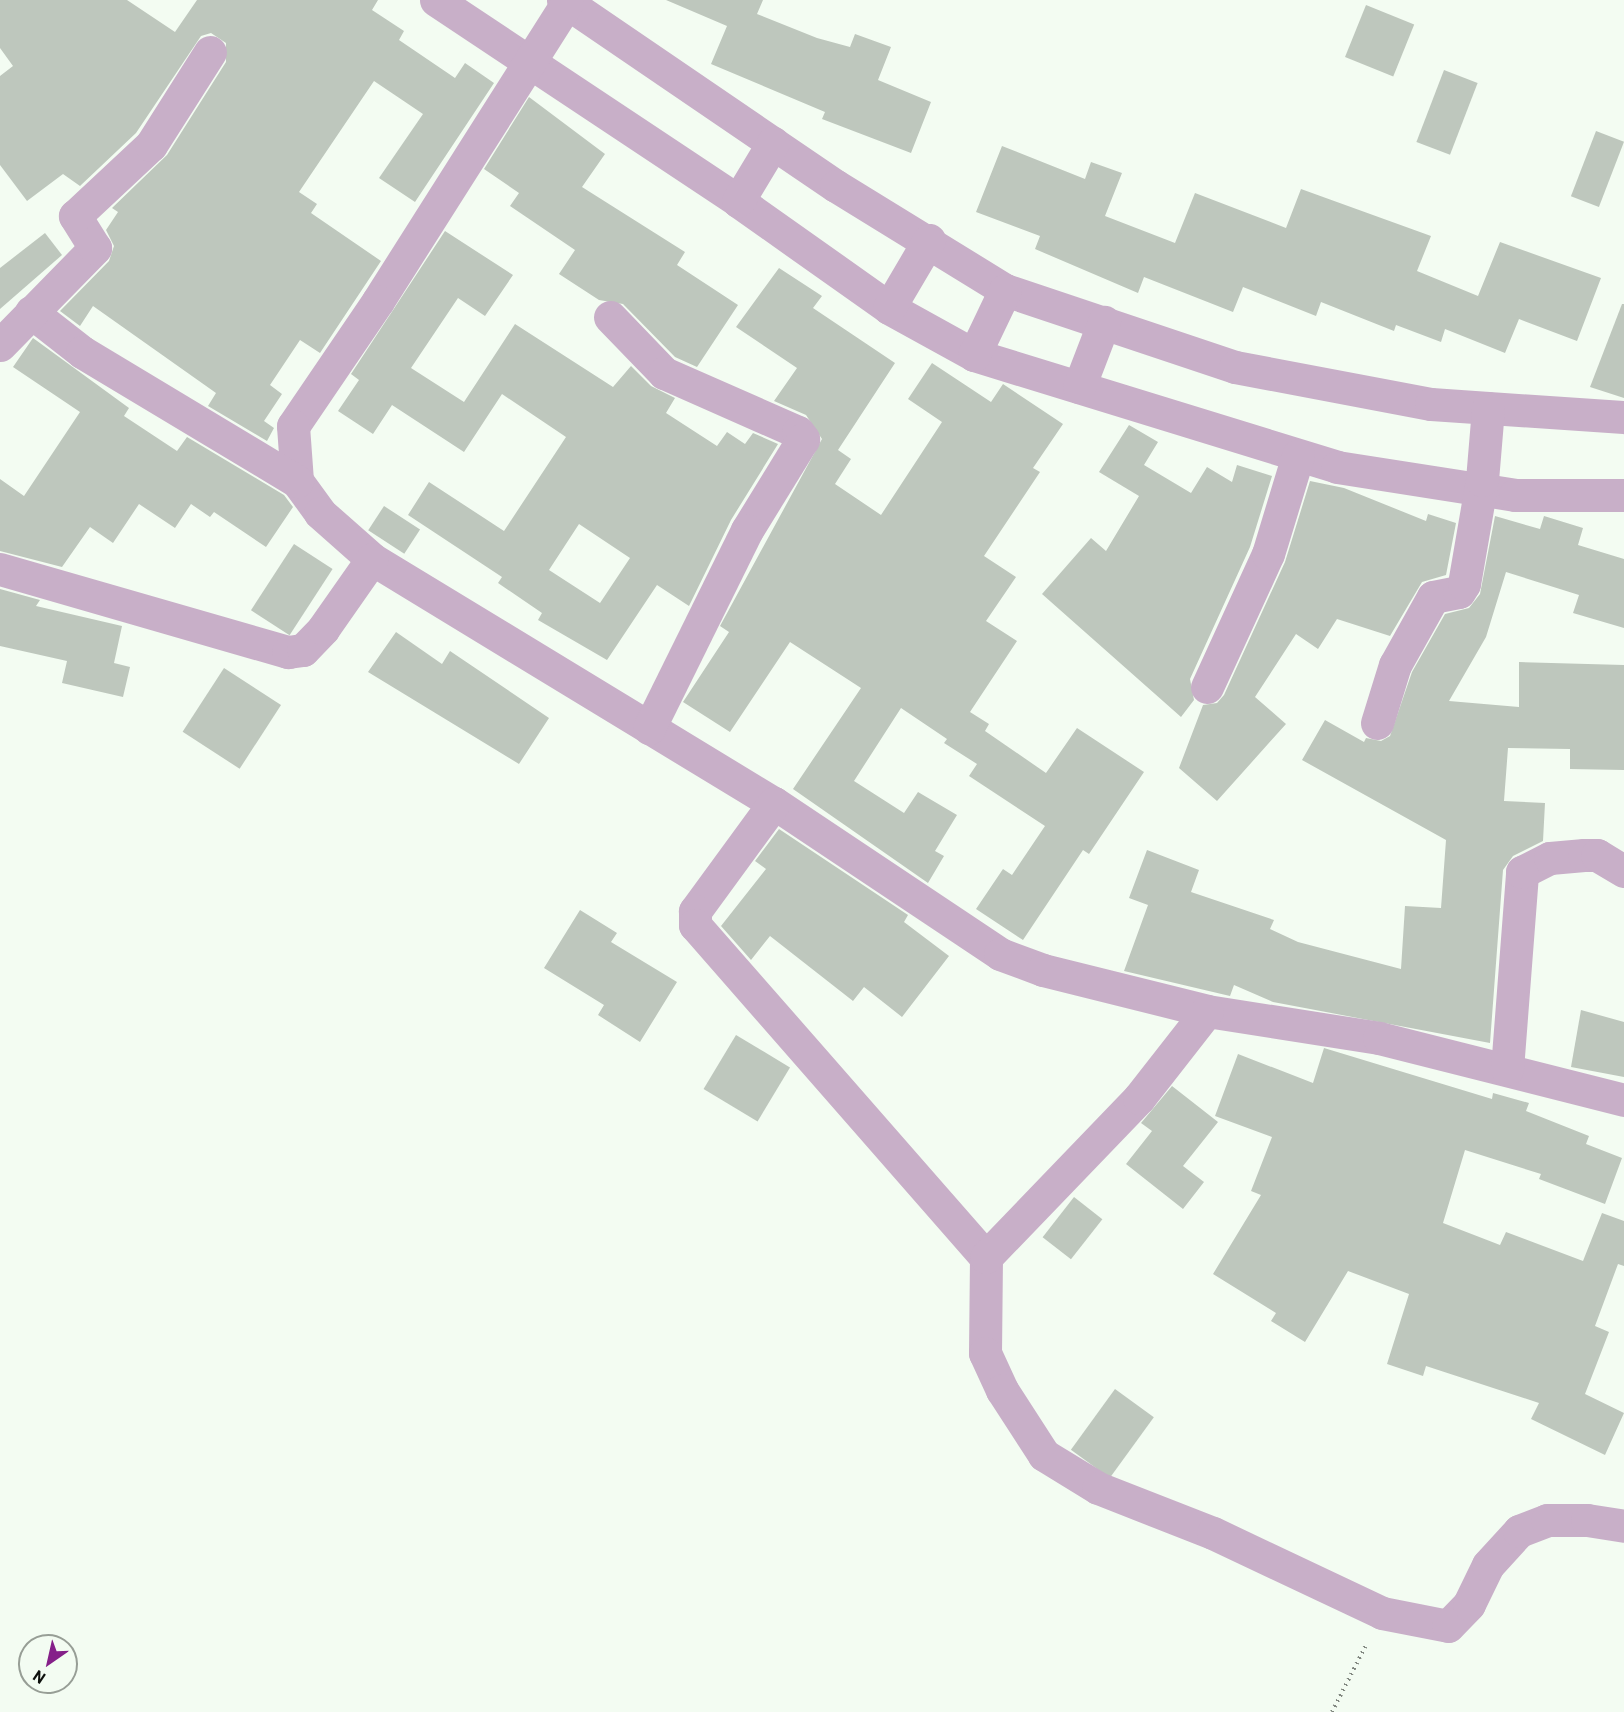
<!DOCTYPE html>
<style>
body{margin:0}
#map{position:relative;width:1624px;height:1712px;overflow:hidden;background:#f3fcf2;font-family:Barlow,sans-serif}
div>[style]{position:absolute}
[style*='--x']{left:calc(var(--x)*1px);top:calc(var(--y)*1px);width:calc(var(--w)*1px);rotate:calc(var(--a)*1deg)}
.building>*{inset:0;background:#bec7bd;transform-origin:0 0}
.path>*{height:4px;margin-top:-2px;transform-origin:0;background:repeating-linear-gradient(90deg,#818780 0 1.5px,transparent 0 6px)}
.street>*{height:33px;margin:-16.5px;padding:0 16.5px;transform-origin:16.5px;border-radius:16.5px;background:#c8afc8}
span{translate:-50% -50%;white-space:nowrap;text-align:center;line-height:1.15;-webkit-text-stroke:5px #f3fcf2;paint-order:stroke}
.north{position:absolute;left:18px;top:1634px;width:60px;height:60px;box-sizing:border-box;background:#f3fcf2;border:2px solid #979e96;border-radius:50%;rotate:214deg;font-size:16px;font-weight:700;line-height:24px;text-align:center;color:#0d100d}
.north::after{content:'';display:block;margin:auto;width:21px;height:27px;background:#852089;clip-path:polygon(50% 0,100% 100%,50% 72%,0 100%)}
</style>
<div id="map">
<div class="building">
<div style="clip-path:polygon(0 0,127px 0,175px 32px,197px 0,378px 0,372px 10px,404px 31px,399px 40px,455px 78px,465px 63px,494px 83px,415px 202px,379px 178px,423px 114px,374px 81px,299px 192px,317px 204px,311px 213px,381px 261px,320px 353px,300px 340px,270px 385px,282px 394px,264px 421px,274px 428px,267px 441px,208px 406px,216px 393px,93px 306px,80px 326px,60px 311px,109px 261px,114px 246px,106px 230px,118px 212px,112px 208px,167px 155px,226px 62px,226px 43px,211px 33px,201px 36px,136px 133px,80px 186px,63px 174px,27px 201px,0 165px,0 76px,13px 66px,0 48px)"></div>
<div style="clip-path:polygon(666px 0,763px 0,757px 14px,817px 38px,850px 47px,855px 34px,891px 47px,878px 80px,931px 102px,911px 153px,822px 119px,825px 112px,711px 64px,727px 26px)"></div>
<div style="left:1366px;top:5px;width:52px;height:56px;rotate:22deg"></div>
<div style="left:1444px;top:70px;width:36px;height:77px;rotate:21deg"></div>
<div style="clip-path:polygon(529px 97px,605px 154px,582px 187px,685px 252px,677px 265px,738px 305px,697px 367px,675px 357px,623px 304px,599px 300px,559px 274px,575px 250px,510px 206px,519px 193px,484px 169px)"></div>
<div style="left:1596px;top:131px;width:30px;height:70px;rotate:21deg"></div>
<div style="clip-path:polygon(1002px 146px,1085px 179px,1091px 162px,1122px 173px,1105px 216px,1175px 243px,1195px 193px,1286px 228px,1301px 189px,1431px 236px,1417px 271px,1478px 296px,1500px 242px,1601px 278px,1577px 341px,1519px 319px,1505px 353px,1445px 329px,1441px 342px,1396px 325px,1394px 331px,1321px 302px,1316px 316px,1243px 287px,1233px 312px,1144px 277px,1138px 293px,1035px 249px,1040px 236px,976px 212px)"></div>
<div style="clip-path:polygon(evenodd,445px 231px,513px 275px,485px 316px,458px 298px,411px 368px,464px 402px,515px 324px,613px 387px,631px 366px,651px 386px,675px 398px,666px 413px,717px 446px,727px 432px,745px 444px,753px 433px,778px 444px,731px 520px,689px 606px,657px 585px,607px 660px,538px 620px,542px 613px,498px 583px,502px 577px,408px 515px,429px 482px,504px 531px,566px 437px,502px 394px,464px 452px,392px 405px,373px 434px,338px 411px,359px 380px,351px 374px,445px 231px,579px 524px,630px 558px,600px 603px,549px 570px,579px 524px)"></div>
<div style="clip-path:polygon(45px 233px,62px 255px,0 309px,0 268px)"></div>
<div style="clip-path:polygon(779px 268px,822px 296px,813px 308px,895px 363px,838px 450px,851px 459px,835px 484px,881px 515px,942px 422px,908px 399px,932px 363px,991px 402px,1003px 384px,1063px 424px,1033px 468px,1040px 472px,984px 556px,1016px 577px,986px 621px,1017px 641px,970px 712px,989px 724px,985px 731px,1046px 773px,1077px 728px,1144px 772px,1089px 854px,1083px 850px,1023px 940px,976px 909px,1003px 869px,1012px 875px,1045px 826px,969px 776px,977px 764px,944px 743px,947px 739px,901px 708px,854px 781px,904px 813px,918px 792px,957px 815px,935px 851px,944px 856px,928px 883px,793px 789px,861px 688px,790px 642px,730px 732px,683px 702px,729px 632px,720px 626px,822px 439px,806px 415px,774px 401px,797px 368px,736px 327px)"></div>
<div style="clip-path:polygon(1622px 304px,1624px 304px,1624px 398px,1590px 387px)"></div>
<div style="clip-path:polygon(33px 338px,129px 408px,124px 416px,177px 451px,187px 437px,284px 495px,293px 507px,266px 547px,214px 512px,210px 517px,191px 504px,175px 528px,139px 504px,113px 543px,90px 527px,62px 567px,0 551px,0 479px,24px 496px,80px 412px,13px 367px)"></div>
<div style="clip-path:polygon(1129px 425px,1158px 442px,1144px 465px,1191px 493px,1207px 467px,1232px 482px,1237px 465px,1272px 476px,1250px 547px,1190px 679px,1194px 700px,1181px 717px,1042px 594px,1091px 538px,1106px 551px,1139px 496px,1099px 472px)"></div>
<div style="clip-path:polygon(1310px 481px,1344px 488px,1426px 521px,1428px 514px,1456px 523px,1446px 575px,1422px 582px,1390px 636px,1337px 619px,1318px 649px,1296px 634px,1255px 697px,1286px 724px,1217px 801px,1179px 768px,1203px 705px,1217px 703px,1224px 695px,1285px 562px)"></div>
<div style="left:384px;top:506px;width:43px;height:29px;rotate:33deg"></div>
<div style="clip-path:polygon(1495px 516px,1540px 529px,1544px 516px,1583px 528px,1578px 545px,1624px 559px,1624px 628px,1573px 613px,1579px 595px,1506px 572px,1486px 637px,1449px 701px,1519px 707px,1519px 662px,1624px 665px,1624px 770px,1570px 769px,1570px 749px,1508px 748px,1504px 801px,1545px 803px,1543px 841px,1513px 856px,1503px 870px,1490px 1043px,1273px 1002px,1234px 985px,1230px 996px,1124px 971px,1148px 905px,1129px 898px,1147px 850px,1199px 870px,1191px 892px,1274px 920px,1270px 929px,1298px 942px,1401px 969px,1405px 906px,1441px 908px,1446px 840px,1302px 760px,1325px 720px,1364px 742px,1366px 738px,1381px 741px,1390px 736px,1412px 672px,1445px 614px,1469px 608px,1480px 594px)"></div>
<div style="left:294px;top:544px;width:46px;height:79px;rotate:33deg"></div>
<div style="clip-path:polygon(0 589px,40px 600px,36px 606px,122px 626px,114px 663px,130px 667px,123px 697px,62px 683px,67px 661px,0 646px)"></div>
<div style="clip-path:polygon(396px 632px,442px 664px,450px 651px,549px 718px,519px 764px,368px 672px)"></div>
<div style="left:224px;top:668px;width:68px;height:76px;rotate:33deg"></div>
<div style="clip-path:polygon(779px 829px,908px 915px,904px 922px,949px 956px,902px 1017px,864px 987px,853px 1001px,770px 936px,751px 960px,721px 926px,766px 869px,755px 861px)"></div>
<div style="clip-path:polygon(580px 910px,617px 933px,611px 942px,677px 982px,640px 1042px,598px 1015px,604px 1005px,544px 968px)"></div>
<div style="clip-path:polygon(1581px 1010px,1624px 1022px,1624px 1077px,1571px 1067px)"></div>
<div style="left:736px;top:1035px;width:63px;height:63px;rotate:31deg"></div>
<div style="clip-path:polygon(1324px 1048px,1492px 1099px,1493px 1093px,1529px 1103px,1526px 1111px,1589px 1136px,1586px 1144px,1622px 1158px,1605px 1204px,1539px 1179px,1541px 1174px,1465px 1150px,1443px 1223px,1500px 1245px,1506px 1232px,1583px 1261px,1602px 1213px,1624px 1221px,1624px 1266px,1618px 1264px,1595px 1326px,1609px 1332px,1585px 1394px,1624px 1413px,1605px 1455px,1531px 1419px,1539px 1403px,1426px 1366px,1423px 1376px,1387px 1364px,1409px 1294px,1348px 1271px,1305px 1342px,1271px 1321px,1276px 1313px,1213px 1274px,1261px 1195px,1251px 1191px,1272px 1137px,1215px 1116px,1238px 1054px,1313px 1083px)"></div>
<div style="clip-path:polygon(1172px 1086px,1218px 1122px,1183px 1166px,1204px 1182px,1183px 1209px,1126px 1164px,1152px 1131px,1141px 1123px)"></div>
<div style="left:1074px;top:1197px;width:36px;height:51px;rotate:38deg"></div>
<div style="left:1115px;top:1389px;width:48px;height:75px;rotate:36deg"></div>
</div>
<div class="path">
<div style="--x:1332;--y:1712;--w:77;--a:-63.1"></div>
</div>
<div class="street">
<div style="--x:436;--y:0;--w:363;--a:33.6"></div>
<div style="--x:738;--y:201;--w:185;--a:35.3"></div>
<div style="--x:889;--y:308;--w:97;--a:28.9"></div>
<div style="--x:974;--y:355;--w:380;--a:17.1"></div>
<div style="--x:1337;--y:467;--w:180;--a:8.9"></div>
<div style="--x:1515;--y:495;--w:109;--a:0"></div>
<div style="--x:563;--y:0;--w:330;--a:34.3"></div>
<div style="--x:836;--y:186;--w:198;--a:31.6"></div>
<div style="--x:1005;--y:290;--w:243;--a:18.5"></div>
<div style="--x:1235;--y:367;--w:199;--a:10.7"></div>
<div style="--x:1431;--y:404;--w:193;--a:3.9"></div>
<div style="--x:567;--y:3;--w:353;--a:122.4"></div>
<div style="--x:378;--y:301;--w:151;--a:124.2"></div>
<div style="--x:293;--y:426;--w:55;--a:85.8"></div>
<div style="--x:297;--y:481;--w:39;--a:54"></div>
<div style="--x:320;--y:513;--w:69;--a:41.5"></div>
<div style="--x:372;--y:559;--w:470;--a:31.3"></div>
<div style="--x:774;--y:803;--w:272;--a:33.7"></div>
<div style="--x:1000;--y:954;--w:46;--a:20.4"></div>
<div style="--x:1043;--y:970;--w:169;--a:14"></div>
<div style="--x:1207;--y:1011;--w:174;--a:8.9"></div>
<div style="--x:1379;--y:1038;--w:253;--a:14.2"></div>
<div style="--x:738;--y:201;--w:68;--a:-58.9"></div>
<div style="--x:889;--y:308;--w:79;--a:-59.5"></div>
<div style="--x:31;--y:312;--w:65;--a:38.1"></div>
<div style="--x:82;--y:352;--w:251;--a:31"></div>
<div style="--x:610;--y:317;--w:78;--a:46"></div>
<div style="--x:664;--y:373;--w:146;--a:23.8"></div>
<div style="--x:798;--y:432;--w:9;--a:54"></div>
<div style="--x:803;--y:439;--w:107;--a:121.6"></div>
<div style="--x:747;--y:530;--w:221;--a:116.3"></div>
<div style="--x:0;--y:345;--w:136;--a:-45.6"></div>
<div style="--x:95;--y:248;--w:38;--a:-122"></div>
<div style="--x:75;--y:216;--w:104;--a:-43.1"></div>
<div style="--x:151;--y:145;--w:110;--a:-57.6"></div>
<div style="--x:974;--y:355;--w:72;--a:-64.5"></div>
<div style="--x:1079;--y:387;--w:70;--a:-69"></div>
<div style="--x:0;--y:569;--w:300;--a:16.1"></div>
<div style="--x:288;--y:652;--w:15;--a:-8"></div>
<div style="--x:303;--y:650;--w:29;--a:-46"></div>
<div style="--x:323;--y:629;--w:85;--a:-55"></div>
<div style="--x:1207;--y:687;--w:146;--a:-65.4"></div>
<div style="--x:1268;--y:554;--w:103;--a:-73.1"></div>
<div style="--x:1377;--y:723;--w:61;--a:-72.8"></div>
<div style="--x:1395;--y:665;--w:78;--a:-60.8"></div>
<div style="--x:1433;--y:597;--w:26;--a:-11"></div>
<div style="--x:1459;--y:592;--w:9;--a:-58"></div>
<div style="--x:1464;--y:584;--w:106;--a:-80.2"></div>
<div style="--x:1482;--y:480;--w:72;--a:-85.2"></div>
<div style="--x:774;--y:803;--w:134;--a:126.2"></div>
<div style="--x:695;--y:911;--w:14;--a:90"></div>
<div style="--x:695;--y:925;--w:441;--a:48.8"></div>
<div style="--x:986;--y:1257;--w:96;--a:90.6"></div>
<div style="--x:985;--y:1353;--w:41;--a:65.3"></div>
<div style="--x:1002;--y:1390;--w:77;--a:57.1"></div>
<div style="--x:1044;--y:1455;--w:63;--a:31.4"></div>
<div style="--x:1098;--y:1488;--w:123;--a:21.4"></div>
<div style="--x:1213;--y:1533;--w:187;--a:25.3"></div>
<div style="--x:1382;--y:1613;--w:67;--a:11.1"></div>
<div style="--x:1448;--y:1626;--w:30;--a:-46"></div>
<div style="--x:1469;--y:1604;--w:43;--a:-64"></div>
<div style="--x:1488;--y:1565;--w:46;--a:-47.6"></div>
<div style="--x:1519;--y:1531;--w:30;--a:-21"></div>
<div style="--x:1547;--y:1520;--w:40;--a:0"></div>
<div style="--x:1587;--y:1520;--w:37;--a:9"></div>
<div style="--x:1507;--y:1069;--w:198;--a:-85.6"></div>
<div style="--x:1522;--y:872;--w:31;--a:-27"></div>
<div style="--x:1550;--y:858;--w:34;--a:-5"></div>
<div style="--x:1584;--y:855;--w:13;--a:0"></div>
<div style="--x:1597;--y:855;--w:31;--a:31"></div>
<div style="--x:986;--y:1257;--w:221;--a:-46.1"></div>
<div style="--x:1139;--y:1098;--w:110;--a:-52"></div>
</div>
<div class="north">N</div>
</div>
